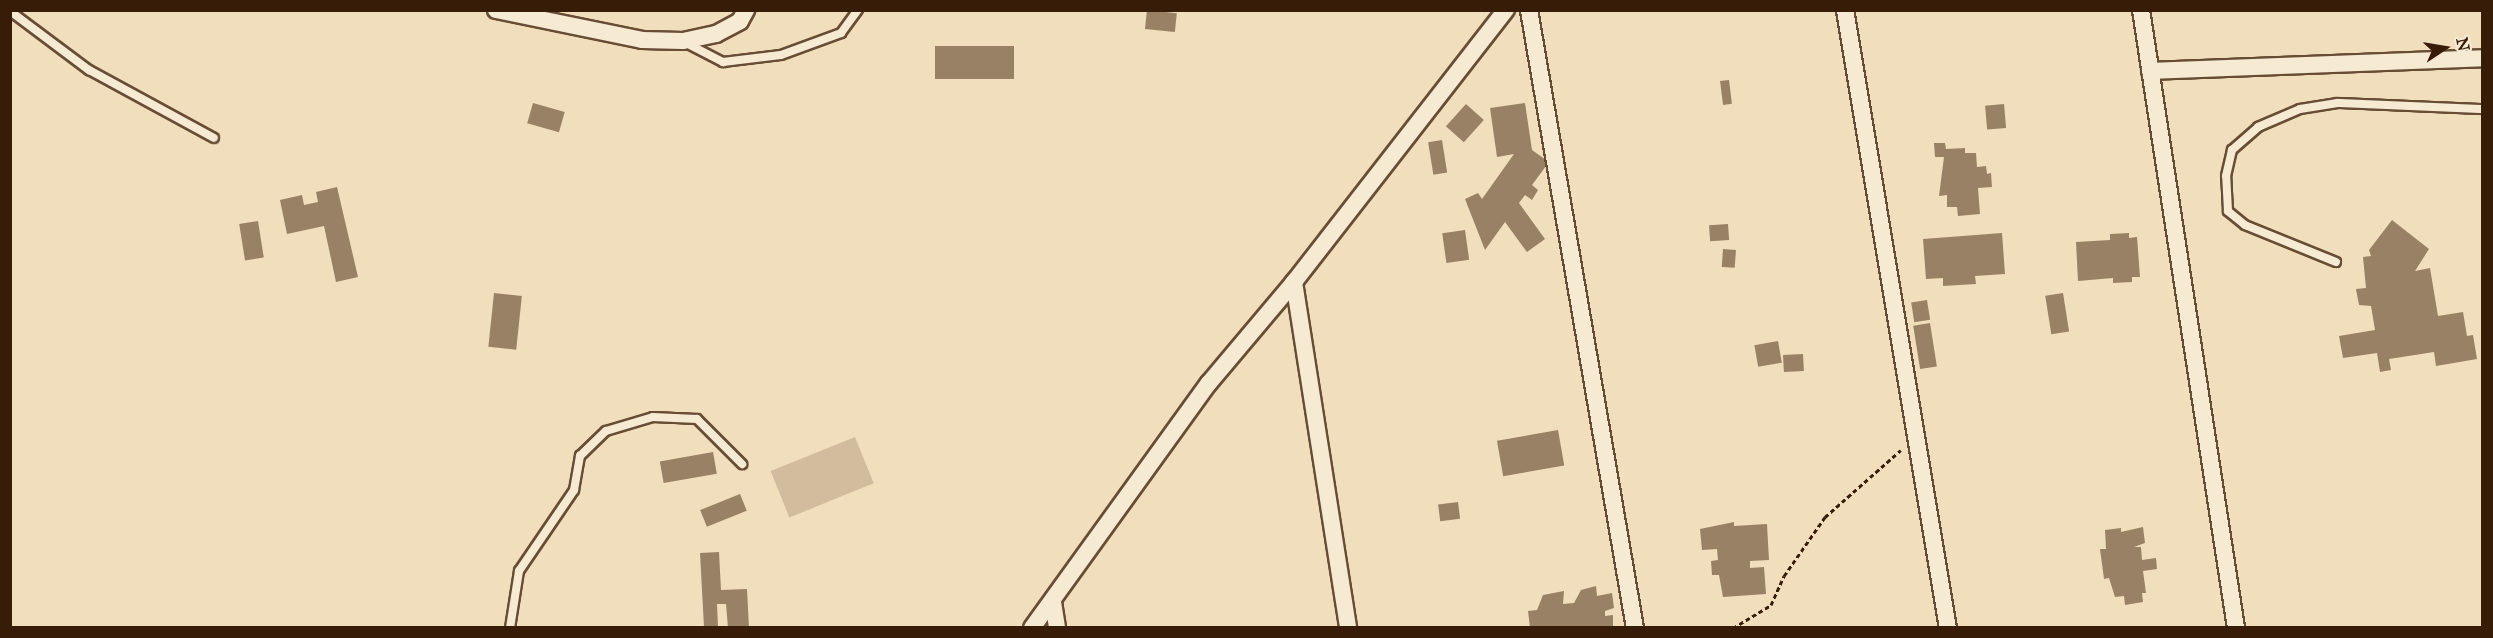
<!DOCTYPE html>
<style>
body{margin:0}
#map{position:relative;width:2493px;height:638px;overflow:hidden;background:#f1debc;font-family:"IM FELL Great Primer",serif}
div>[style]{position:absolute}
[style*='--x']{left:calc(var(--x)*1px);top:calc(var(--y)*1px);width:calc(var(--w)*1px);rotate:calc(var(--a)*1deg)}
.green>*{inset:0;background:#d1bd9d;transform-origin:0 0}
.building>*{inset:0;background:#988165;transform-origin:0 0}
.path>*{height:3px;margin-top:-1.5px;transform-origin:0;background:repeating-linear-gradient(90deg,#371d07 0 4.5px,transparent 0 7.5px)}
.roads{filter:drop-shadow(2px 0 #664d34) drop-shadow(-2px 0 #664d34) drop-shadow(0 2px #664d34) drop-shadow(0 -2px #664d34)}
.lane>*{height:8px;margin:-4px;padding:0 4px;transform-origin:4px;border-radius:4px;background:#f6ead3}
.street>*{height:16px;margin:-8px;padding:0 8px;transform-origin:8px;border-radius:8px;background:#f6ead3}
span{translate:-50% -50%;white-space:nowrap;text-align:center;line-height:1.15;-webkit-text-stroke:6px #f6ead3;paint-order:stroke}
.frame{position:absolute;inset:0;border:12px solid #371d07;pointer-events:none}
.north{position:absolute;left:2415px;top:18px;width:60px;height:60px;-webkit-text-stroke:4px #f6ead3;paint-order:stroke;rotate:78deg;font-size:16px;font-weight:700;line-height:24px;text-align:center;color:#371d07}
.north::after{content:'';display:block;margin:auto;width:21px;height:27px;background:#371d07;clip-path:polygon(50% 0,100% 100%,50% 72%,0 100%)}
</style>
<div id="map">
<div class="green">
<div style="left:855px;top:437px;width:50px;height:91px;rotate:68deg"></div>
</div>
<div class="building">
<div style="left:1147px;top:10px;width:30px;height:19px;rotate:6deg"></div>
<div style="left:1014px;top:46px;width:33px;height:79px;rotate:90deg"></div>
<div style="left:1729px;top:80px;width:24px;height:9px;rotate:83deg"></div>
<div style="left:533px;top:103px;width:33px;height:21px;rotate:16deg"></div>
<div style="clip-path:polygon(1525px 103px,1532px 150px,1549px 162px,1532px 185px,1538px 190px,1532px 200px,1525px 195px,1519px 203px,1545px 239px,1527px 252px,1505px 222px,1485px 250px,1465px 199px,1478px 193px,1482px 199px,1514px 154px,1497px 157px,1490px 108px)"></div>
<div style="left:1466px;top:104px;width:24px;height:30px;rotate:42deg"></div>
<div style="left:2004px;top:104px;width:24px;height:19px;rotate:85deg"></div>
<div style="left:1442px;top:140px;width:33px;height:14px;rotate:81deg"></div>
<div style="clip-path:polygon(1934px 143px,1945px 143px,1946px 149px,1965px 148px,1965px 153px,1976px 153px,1977px 167px,1986px 166px,1987px 174px,1991px 173px,1992px 187px,1978px 188px,1980px 214px,1958px 216px,1957px 207px,1947px 207px,1947px 195px,1939px 196px,1944px 157px,1935px 157px)"></div>
<div style="clip-path:polygon(337px 187px,358px 277px,336px 282px,324px 226px,287px 234px,280px 200px,302px 195px,304px 205px,318px 202px,316px 192px)"></div>
<div style="clip-path:polygon(2392px 220px,2429px 249px,2415px 271px,2430px 268px,2438px 316px,2463px 312px,2467px 336px,2473px 335px,2477px 359px,2436px 366px,2434px 352px,2389px 359px,2391px 370px,2380px 372px,2377px 353px,2343px 358px,2339px 336px,2375px 330px,2371px 306px,2359px 305px,2356px 289px,2366px 288px,2363px 257px,2371px 256px,2369px 250px)"></div>
<div style="left:258px;top:221px;width:37px;height:19px;rotate:81deg"></div>
<div style="left:1728px;top:224px;width:16px;height:19px;rotate:86deg"></div>
<div style="left:1465px;top:230px;width:30px;height:23px;rotate:82deg"></div>
<div style="clip-path:polygon(2002px 233px,2005px 274px,1975px 276px,1976px 284px,1943px 286px,1943px 278px,1926px 279px,1923px 239px)"></div>
<div style="clip-path:polygon(2129px 233px,2129px 238px,2137px 237px,2140px 277px,2132px 277px,2132px 282px,2113px 283px,2113px 278px,2078px 281px,2076px 242px,2110px 240px,2110px 234px)"></div>
<div style="left:1723px;top:249px;width:13px;height:18px;rotate:4deg"></div>
<div style="left:494px;top:293px;width:28px;height:54px;rotate:6deg"></div>
<div style="left:2063px;top:293px;width:39px;height:18px;rotate:81deg"></div>
<div style="left:1927px;top:300px;width:20px;height:16px;rotate:81deg"></div>
<div style="left:1930px;top:323px;width:44px;height:17px;rotate:81deg"></div>
<div style="left:1778px;top:341px;width:22px;height:24px;rotate:80deg"></div>
<div style="left:1803px;top:354px;width:17px;height:20px;rotate:87deg"></div>
<div style="left:1558px;top:430px;width:36px;height:62px;rotate:80deg"></div>
<div style="left:713px;top:452px;width:22px;height:54px;rotate:80deg"></div>
<div style="left:740px;top:494px;width:18px;height:43px;rotate:68deg"></div>
<div style="left:1458px;top:502px;width:17px;height:20px;rotate:83deg"></div>
<div style="clip-path:polygon(1734px 522px,1734px 526px,1767px 524px,1769px 560px,1750px 561px,1750px 568px,1764px 567px,1766px 594px,1723px 597px,1719px 575px,1712px 575px,1711px 561px,1718px 560px,1717px 549px,1702px 550px,1700px 529px)"></div>
<div style="clip-path:polygon(2143px 527px,2145px 543px,2134px 547px,2141px 547px,2142px 560px,2156px 558px,2157px 569px,2143px 571px,2146px 593px,2142px 593px,2143px 602px,2125px 605px,2124px 596px,2115px 597px,2109px 578px,2104px 579px,2100px 549px,2106px 549px,2105px 530px,2121px 528px,2121px 532px)"></div>
<div style="clip-path:polygon(719px 552px,721px 590px,747px 589px,749px 628px,728px 628px,726px 604px,717px 604px,718px 627px,704px 627px,700px 553px)"></div>
<div style="clip-path:polygon(1596px 586px,1597px 596px,1612px 593px,1614px 608px,1605px 611px,1605px 616px,1613px 615px,1613px 628px,1530px 628px,1528px 611px,1537px 610px,1543px 595px,1564px 591px,1563px 604px,1574px 603px,1581px 590px)"></div>
</div>
<div class="path">
<div style="--x:1733;--y:628;--w:44;--a:-31.2"></div>
<div style="--x:1771;--y:605;--w:32;--a:-66"></div>
<div style="--x:1784;--y:576;--w:72;--a:-55.2"></div>
<div style="--x:1825;--y:517;--w:101;--a:-41.4"></div>
</div>
<div class="roads">
<div class="lane">
<div style="--x:10;--y:11;--w:99;--a:36.8"></div>
<div style="--x:89;--y:70;--w:142;--a:28.5"></div>
<div style="--x:686;--y:43;--w:42;--a:27.2"></div>
<div style="--x:723;--y:62;--w:58;--a:-6.9"></div>
<div style="--x:781;--y:55;--w:64;--a:-20.1"></div>
<div style="--x:841;--y:33;--w:29;--a:-54"></div>
<div style="--x:2336;--y:262;--w:98;--a:-157.9"></div>
<div style="--x:2245;--y:225;--w:22;--a:-141"></div>
<div style="--x:2228;--y:211;--w:35;--a:-93"></div>
<div style="--x:2226;--y:176;--w:27;--a:-77"></div>
<div style="--x:2232;--y:150;--w:35;--a:-41"></div>
<div style="--x:2258;--y:127;--w:46;--a:-23.2"></div>
<div style="--x:2300;--y:109;--w:38;--a:-9"></div>
<div style="--x:2338;--y:103;--w:144;--a:2.4"></div>
<div style="--x:510;--y:628;--w:58;--a:-81"></div>
<div style="--x:519;--y:571;--w:98;--a:-55.8"></div>
<div style="--x:574;--y:490;--w:35;--a:-80"></div>
<div style="--x:580;--y:456;--w:36;--a:-44"></div>
<div style="--x:606;--y:431;--w:49;--a:-16.6"></div>
<div style="--x:653;--y:417;--w:44;--a:2.6"></div>
<div style="--x:697;--y:419;--w:64;--a:45"></div>
</div>
<div class="street">
<div style="--x:496;--y:10;--w:149;--a:11.6"></div>
<div style="--x:642;--y:40;--w:41;--a:1.4"></div>
<div style="--x:683;--y:41;--w:34;--a:-12"></div>
<div style="--x:716;--y:34;--w:27;--a:-28"></div>
<div style="--x:740;--y:21;--w:13;--a:-61"></div>
<div style="--x:1529;--y:10;--w:627;--a:80.27"></div>
<div style="--x:1845;--y:10;--w:627;--a:80.54"></div>
<div style="--x:2141;--y:10;--w:625;--a:81.26"></div>
<div style="--x:2150;--y:71;--w:332;--a:-2.2"></div>
<div style="--x:1294;--y:282;--w:350;--a:81.1"></div>
<div style="--x:1053;--y:602;--w:26;--a:81"></div>
<div style="--x:1032;--y:628;--w:302;--a:-54.2"></div>
<div style="--x:1209;--y:383;--w:132;--a:-49.9"></div>
<div style="--x:1294;--y:282;--w:345;--a:-52.1"></div>
</div>
</div>
<div class="frame"></div>
<div class="north">N</div>
</div>
